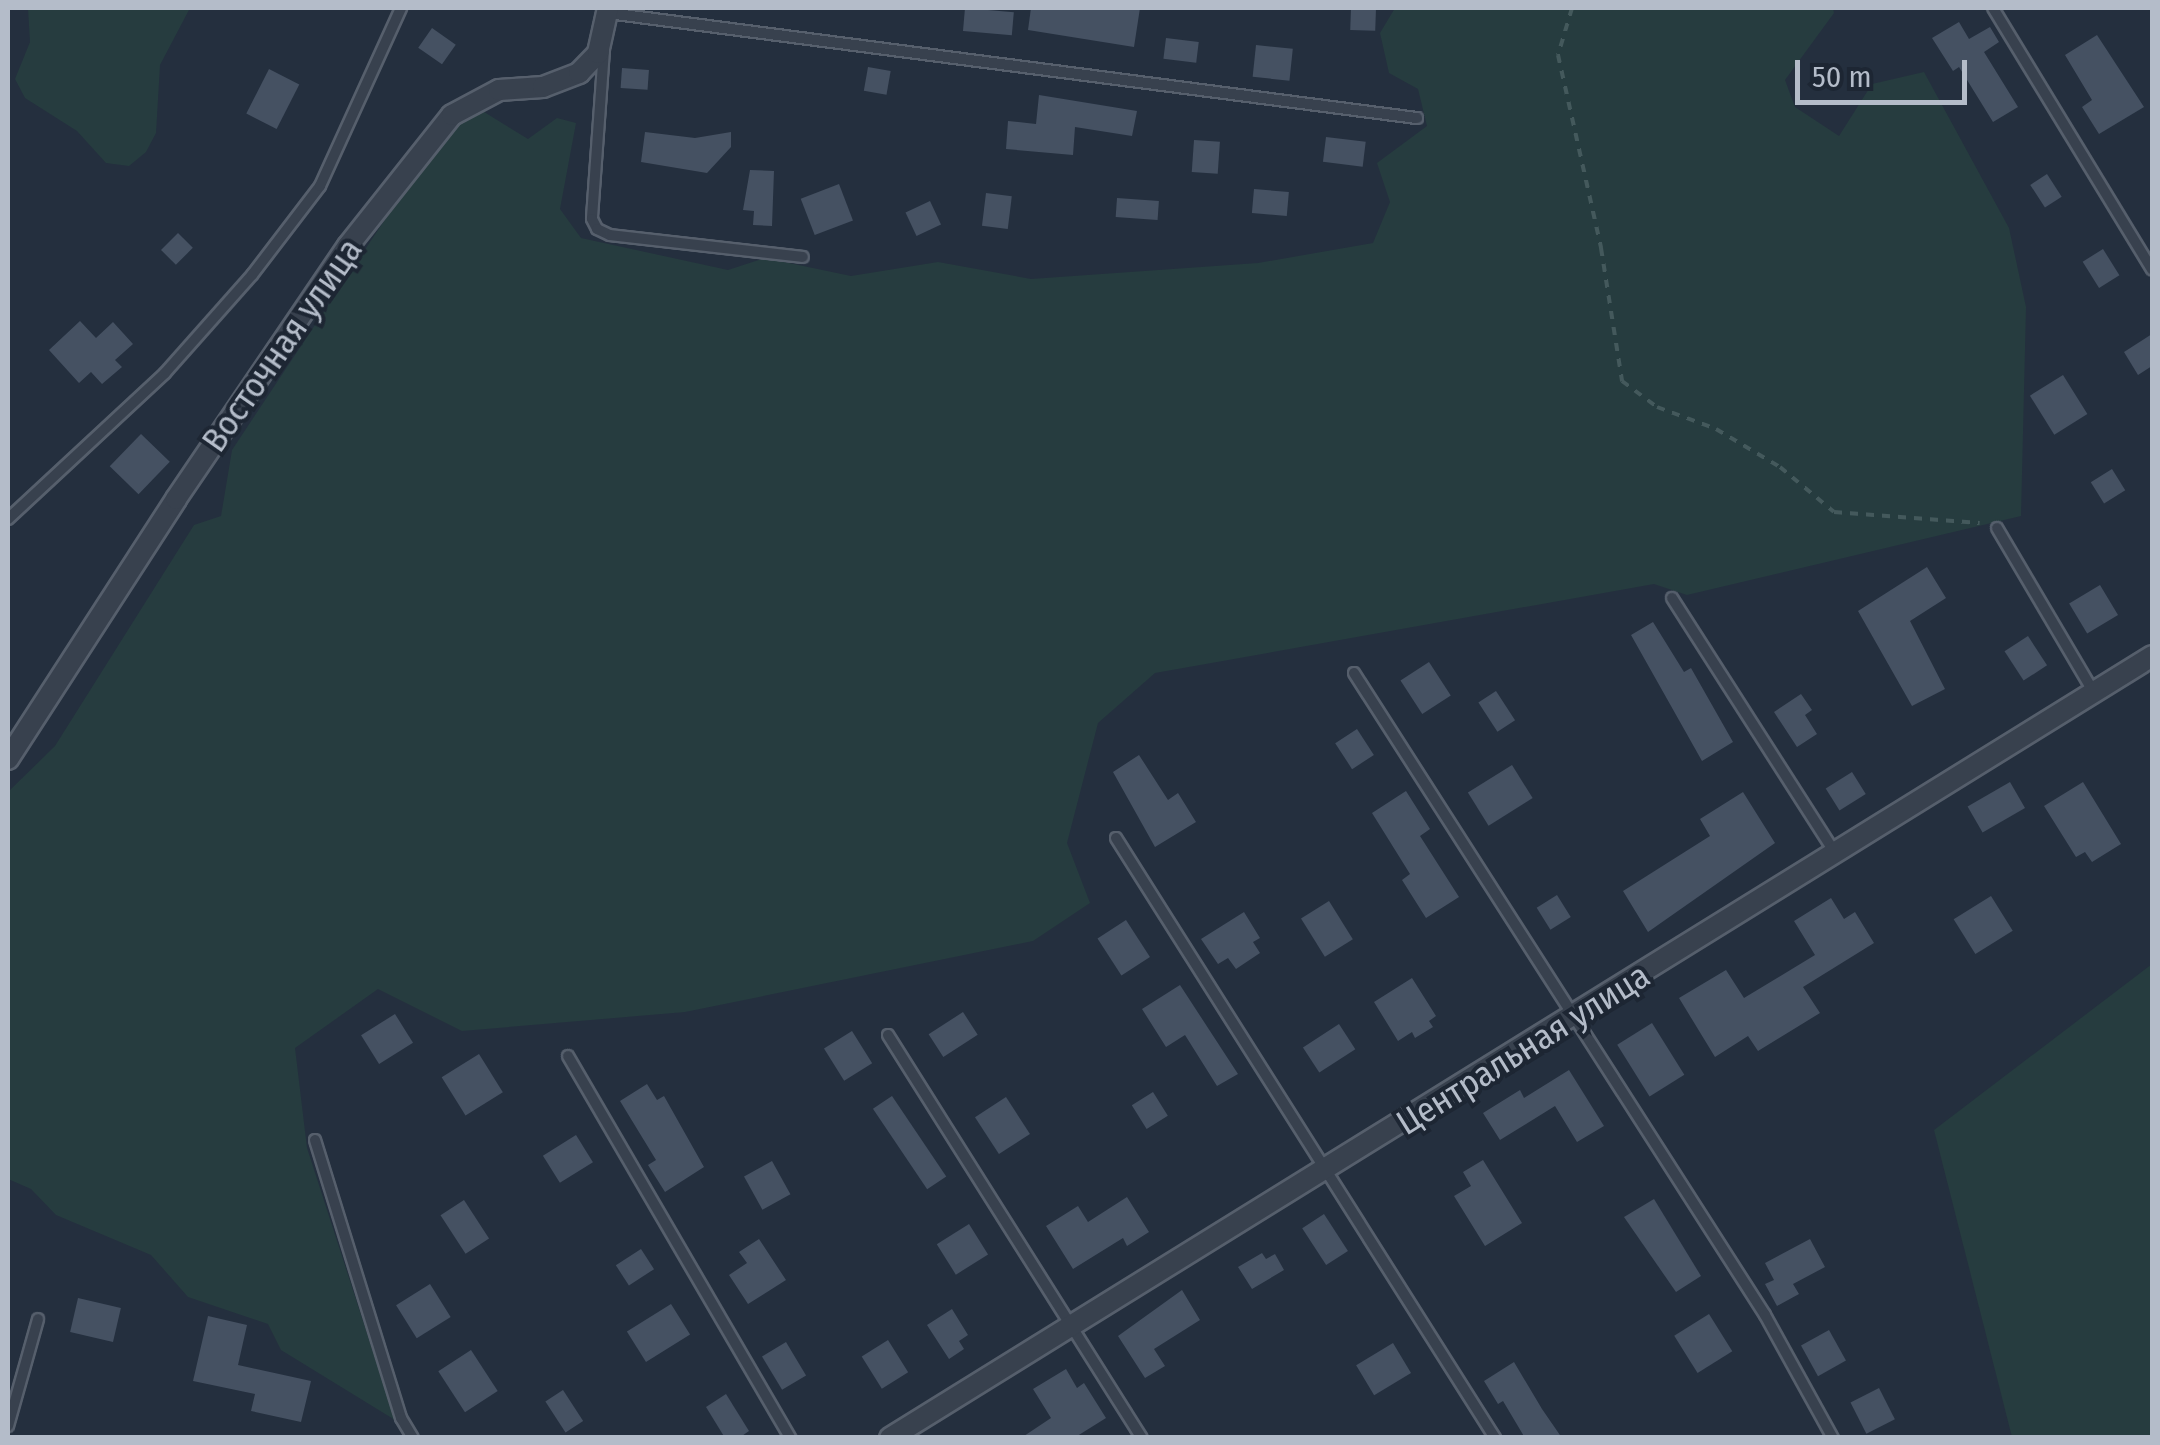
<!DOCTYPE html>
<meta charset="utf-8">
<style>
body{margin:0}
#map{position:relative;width:2160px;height:1445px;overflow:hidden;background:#242f3e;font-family:"Fira Sans Condensed",sans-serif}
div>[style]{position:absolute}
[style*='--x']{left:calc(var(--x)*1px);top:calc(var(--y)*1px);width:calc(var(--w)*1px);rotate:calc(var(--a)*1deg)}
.green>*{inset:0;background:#263c3f}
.building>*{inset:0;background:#455162;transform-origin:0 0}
.path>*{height:4px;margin-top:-2px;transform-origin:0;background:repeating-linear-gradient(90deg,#44595c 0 8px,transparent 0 16px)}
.roads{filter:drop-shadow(2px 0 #565f6c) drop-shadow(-2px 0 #565f6c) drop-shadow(0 2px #565f6c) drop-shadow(0 -2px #565f6c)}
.lane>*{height:10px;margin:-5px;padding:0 5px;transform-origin:5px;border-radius:5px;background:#38414e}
.street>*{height:20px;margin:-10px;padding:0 10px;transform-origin:10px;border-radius:10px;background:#38414e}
span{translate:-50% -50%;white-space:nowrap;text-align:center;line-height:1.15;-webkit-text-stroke:8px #1d2633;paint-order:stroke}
.street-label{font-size:35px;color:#b4bcc9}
.frame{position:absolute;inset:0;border:10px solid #b4bcc9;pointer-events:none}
.scale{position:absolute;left:1795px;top:60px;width:172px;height:45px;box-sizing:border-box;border:5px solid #b4bcc9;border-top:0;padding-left:12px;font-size:30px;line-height:35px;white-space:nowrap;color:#b4bcc9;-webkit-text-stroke:8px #1d2633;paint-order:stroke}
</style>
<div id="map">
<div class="green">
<div style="clip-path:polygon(28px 8px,190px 8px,160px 65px,156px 133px,146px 152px,129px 166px,106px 163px,77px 131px,25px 98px,15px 79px,30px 42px)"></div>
<div style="clip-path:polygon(1395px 8px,1833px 8px,1834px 13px,1785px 80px,1795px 107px,1839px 136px,1872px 84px,1924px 72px,2009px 228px,2026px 307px,2021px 516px,1687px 595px,1654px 584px,1155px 673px,1098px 723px,1067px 843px,1090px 903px,1033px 941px,685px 1012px,462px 1031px,378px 989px,295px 1048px,307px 1148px,395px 1420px,281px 1350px,268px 1324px,188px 1297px,151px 1255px,56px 1215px,31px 1189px,8px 1179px,8px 792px,55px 746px,194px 525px,221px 516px,232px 450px,447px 126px,481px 110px,528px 139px,557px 118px,576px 123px,560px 209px,581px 238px,728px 270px,765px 258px,851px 276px,938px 262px,1031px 279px,1258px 263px,1373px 243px,1390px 202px,1377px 163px,1427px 126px,1418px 89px,1389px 73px,1380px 33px)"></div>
<div style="clip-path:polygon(2152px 964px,2152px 1437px,2012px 1437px,1934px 1130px)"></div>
</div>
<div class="building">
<div style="left:965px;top:8px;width:49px;height:23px;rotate:5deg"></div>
<div style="clip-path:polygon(1031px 8px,1140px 8px,1134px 47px,1028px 30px)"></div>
<div style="left:1351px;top:8px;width:25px;height:22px;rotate:2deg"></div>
<div style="clip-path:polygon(1959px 22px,1969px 39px,1990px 27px,1999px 42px,1984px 52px,2018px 107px,1993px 122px,1959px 67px,1953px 71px,1932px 38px)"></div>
<div style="left:432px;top:28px;width:29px;height:24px;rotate:35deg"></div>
<div style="clip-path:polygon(2097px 35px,2144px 107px,2099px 134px,2082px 107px,2092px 100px,2065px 55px)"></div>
<div style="left:1166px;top:38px;width:33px;height:21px;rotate:7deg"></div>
<div style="left:1256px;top:45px;width:37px;height:32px;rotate:6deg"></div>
<div style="left:868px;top:67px;width:23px;height:24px;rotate:10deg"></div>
<div style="left:622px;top:68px;width:27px;height:20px;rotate:4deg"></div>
<div style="left:269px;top:69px;width:34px;height:50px;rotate:27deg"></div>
<div style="clip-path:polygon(1039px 95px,1137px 111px,1132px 136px,1075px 127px,1073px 155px,1006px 149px,1008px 121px,1036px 124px)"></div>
<div style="clip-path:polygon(645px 132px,695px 138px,731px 132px,731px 147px,707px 173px,641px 162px)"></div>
<div style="left:1326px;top:137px;width:40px;height:25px;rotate:7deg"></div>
<div style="left:1194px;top:140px;width:26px;height:32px;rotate:4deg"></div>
<div style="clip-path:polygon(750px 170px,774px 171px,772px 226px,753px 225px,754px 211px,743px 210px)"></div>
<div style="left:2047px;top:174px;width:27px;height:20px;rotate:57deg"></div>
<div style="left:839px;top:184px;width:39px;height:41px;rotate:69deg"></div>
<div style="left:1254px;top:189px;width:35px;height:24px;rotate:5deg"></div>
<div style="left:986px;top:193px;width:26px;height:33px;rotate:7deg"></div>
<div style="left:1117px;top:198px;width:42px;height:19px;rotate:4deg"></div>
<div style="left:930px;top:201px;width:26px;height:27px;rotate:65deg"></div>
<div style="left:178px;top:233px;width:21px;height:24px;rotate:45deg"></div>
<div style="left:2103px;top:249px;width:31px;height:24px;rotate:58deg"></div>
<div style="clip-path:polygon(80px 321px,96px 338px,113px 322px,133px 344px,115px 360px,122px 367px,102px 384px,91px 372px,79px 383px,49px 350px)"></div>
<div style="clip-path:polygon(2152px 334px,2152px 366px,2138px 375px,2124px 352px)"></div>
<div style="left:2063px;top:375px;width:46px;height:39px;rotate:58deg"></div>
<div style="left:141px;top:434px;width:40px;height:45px;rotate:44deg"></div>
<div style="left:2112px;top:469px;width:25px;height:25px;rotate:58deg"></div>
<div style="clip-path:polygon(1927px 567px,1946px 598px,1910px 621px,1945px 689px,1912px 706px,1858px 611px)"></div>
<div style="left:2100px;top:585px;width:35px;height:36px;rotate:59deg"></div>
<div style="clip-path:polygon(1653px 622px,1684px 672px,1691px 668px,1733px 742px,1702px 761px,1631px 635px)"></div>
<div style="left:2028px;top:636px;width:35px;height:28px;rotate:57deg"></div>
<div style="left:1429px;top:662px;width:40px;height:34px;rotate:57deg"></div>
<div style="left:1496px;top:691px;width:35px;height:21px;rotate:57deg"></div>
<div style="clip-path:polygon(1801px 694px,1812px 710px,1805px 715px,1817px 734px,1797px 747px,1774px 712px)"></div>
<div style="left:1357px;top:729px;width:31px;height:26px;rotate:57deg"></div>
<div style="clip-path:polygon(1139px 755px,1168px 800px,1178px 793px,1196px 822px,1155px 847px,1113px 772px)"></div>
<div style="left:1512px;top:765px;width:39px;height:52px;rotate:58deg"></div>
<div style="left:1852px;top:772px;width:26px;height:31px;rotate:58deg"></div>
<div style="left:2010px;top:782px;width:30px;height:49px;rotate:60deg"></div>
<div style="clip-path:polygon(2083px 782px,2121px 844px,2092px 862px,2085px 852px,2076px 857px,2044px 806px)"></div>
<div style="clip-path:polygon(1406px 791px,1430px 829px,1420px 836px,1459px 897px,1426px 918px,1402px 880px,1410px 874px,1372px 813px)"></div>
<div style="clip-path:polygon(1743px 792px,1775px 843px,1648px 932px,1623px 891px,1710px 836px,1700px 819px)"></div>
<div style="left:1557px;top:895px;width:26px;height:24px;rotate:58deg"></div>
<div style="left:1991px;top:896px;width:41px;height:44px;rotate:58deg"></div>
<div style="clip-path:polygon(1831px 898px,1844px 919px,1855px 912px,1874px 943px,1803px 987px,1820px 1013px,1758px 1051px,1748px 1036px,1715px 1057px,1679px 998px,1726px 970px,1744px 998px,1815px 955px,1794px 921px)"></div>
<div style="left:1329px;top:901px;width:45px;height:33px;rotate:58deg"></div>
<div style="clip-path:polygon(1244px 912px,1260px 938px,1253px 942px,1260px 953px,1236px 969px,1228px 958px,1218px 964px,1201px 939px)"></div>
<div style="left:1126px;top:920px;width:44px;height:34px;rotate:57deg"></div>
<div style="clip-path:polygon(1412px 978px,1436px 1016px,1429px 1021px,1433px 1027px,1415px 1038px,1412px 1032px,1398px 1041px,1374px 1002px)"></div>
<div style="clip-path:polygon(1180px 985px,1238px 1074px,1217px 1086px,1185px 1035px,1166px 1047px,1142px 1009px)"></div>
<div style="left:963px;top:1012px;width:27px;height:41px;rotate:57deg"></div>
<div style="left:395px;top:1014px;width:34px;height:40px;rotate:58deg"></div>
<div style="left:1652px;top:1023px;width:61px;height:41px;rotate:58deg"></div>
<div style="left:1339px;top:1024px;width:30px;height:43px;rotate:57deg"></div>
<div style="left:852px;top:1031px;width:38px;height:33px;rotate:58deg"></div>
<div style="left:479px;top:1054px;width:45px;height:44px;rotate:58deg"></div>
<div style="clip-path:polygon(1569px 1070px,1604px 1126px,1577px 1142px,1555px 1106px,1500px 1140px,1483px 1113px,1520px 1090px,1524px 1098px)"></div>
<div style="clip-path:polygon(647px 1084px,657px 1100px,664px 1096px,704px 1167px,665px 1192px,648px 1165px,656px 1160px,620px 1101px)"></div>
<div style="left:1153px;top:1092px;width:28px;height:25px;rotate:58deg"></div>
<div style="left:892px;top:1096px;width:97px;height:23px;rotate:56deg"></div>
<div style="left:1006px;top:1097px;width:44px;height:37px;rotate:57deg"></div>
<div style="left:576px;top:1135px;width:32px;height:39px;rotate:58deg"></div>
<div style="clip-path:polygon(1483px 1160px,1522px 1223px,1485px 1246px,1454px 1196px,1471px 1186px,1463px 1172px)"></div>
<div style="left:772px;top:1161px;width:38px;height:32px;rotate:61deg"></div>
<div style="clip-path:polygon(1127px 1197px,1149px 1232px,1127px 1246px,1123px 1238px,1073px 1269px,1046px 1226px,1078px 1206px,1088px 1222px)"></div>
<div style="clip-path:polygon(1654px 1199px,1701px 1276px,1676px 1292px,1624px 1217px)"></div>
<div style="left:464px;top:1200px;width:46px;height:28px;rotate:57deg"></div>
<div style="left:1324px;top:1214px;width:44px;height:26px;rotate:57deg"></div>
<div style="left:969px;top:1224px;width:36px;height:38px;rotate:58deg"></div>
<div style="clip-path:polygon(759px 1239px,786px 1280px,748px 1304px,729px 1275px,747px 1263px,739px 1252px)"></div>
<div style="clip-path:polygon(1810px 1239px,1825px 1267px,1793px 1284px,1799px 1294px,1777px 1306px,1765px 1284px,1774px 1280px,1765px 1263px)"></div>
<div style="left:641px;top:1249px;width:24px;height:30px;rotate:57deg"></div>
<div style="clip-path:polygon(1262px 1253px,1266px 1259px,1275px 1254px,1284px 1270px,1252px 1289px,1238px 1267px)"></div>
<div style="left:430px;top:1284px;width:39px;height:40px;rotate:58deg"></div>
<div style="clip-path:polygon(1182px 1290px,1200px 1320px,1154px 1349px,1165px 1366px,1145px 1378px,1118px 1336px)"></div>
<div style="left:78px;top:1298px;width:44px;height:35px;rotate:13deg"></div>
<div style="left:671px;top:1304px;width:36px;height:52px;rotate:58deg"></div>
<div style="clip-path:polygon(952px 1309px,968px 1335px,959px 1341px,964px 1349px,949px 1359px,927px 1325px)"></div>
<div style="left:1709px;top:1314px;width:44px;height:41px;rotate:58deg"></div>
<div style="clip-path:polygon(208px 1316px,247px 1325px,238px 1365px,311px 1381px,301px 1422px,251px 1411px,255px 1394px,193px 1381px)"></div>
<div style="left:1829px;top:1330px;width:35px;height:32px;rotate:61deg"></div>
<div style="left:888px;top:1340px;width:38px;height:31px;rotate:58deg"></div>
<div style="left:786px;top:1342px;width:39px;height:28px;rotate:59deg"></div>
<div style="left:1393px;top:1343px;width:35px;height:43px;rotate:59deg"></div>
<div style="left:471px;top:1350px;width:49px;height:39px;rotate:57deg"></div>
<div style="clip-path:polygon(1514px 1362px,1542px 1409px,1562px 1438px,1525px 1438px,1503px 1401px,1498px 1404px,1484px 1381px)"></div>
<div style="clip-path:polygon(1066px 1369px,1077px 1388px,1084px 1383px,1106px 1418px,1074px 1438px,1021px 1438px,1051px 1418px,1033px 1389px)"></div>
<div style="left:1879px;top:1388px;width:35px;height:32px;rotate:63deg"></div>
<div style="left:563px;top:1390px;width:37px;height:21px;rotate:57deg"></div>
<div style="clip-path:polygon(726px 1394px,749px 1431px,739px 1438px,725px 1438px,706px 1407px)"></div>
</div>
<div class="path">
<div style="--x:1572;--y:8;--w:49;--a:106.6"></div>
<div style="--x:1558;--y:55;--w:198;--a:77.4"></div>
<div style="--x:1601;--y:248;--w:135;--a:81"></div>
<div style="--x:1622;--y:381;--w:44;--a:36.6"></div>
<div style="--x:1657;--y:407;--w:63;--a:20.4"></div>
<div style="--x:1716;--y:429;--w:74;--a:30.7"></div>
<div style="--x:1780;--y:467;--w:70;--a:39.8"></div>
<div style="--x:1834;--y:512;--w:146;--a:4.3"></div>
</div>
<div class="roads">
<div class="lane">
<div style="--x:1993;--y:8;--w:306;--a:58.7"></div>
<div style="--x:608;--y:13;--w:816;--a:7.4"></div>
<div style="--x:604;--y:50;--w:169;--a:94.1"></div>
<div style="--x:592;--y:219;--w:11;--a:63"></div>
<div style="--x:597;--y:229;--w:14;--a:25"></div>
<div style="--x:610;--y:235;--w:194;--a:6.5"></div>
<div style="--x:8;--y:519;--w:214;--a:-42.9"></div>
<div style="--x:165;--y:373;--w:131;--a:-48.4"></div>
<div style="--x:252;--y:275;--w:112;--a:-52.6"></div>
<div style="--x:320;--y:186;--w:196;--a:-65.5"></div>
<div style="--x:1997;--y:528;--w:191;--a:59.5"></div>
<div style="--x:1672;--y:598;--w:304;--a:57.4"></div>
<div style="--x:1354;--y:673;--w:762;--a:57.37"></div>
<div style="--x:1765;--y:1315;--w:141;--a:61.1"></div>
<div style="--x:1116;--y:838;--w:710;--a:57.72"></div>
<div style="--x:888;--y:1035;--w:476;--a:57.8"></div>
<div style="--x:568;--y:1056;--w:442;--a:59.8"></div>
<div style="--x:315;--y:1140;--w:291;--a:72.8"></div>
<div style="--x:401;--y:1418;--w:23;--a:59"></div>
<div style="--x:8;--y:1426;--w:111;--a:-74.3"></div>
</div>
<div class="street">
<div style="--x:8;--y:759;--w:310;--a:-57.1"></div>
<div style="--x:176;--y:499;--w:306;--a:-55.8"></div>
<div style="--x:348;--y:246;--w:167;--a:-51.6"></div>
<div style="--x:452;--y:115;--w:53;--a:-28"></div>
<div style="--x:499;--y:90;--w:44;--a:-3.9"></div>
<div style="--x:543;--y:87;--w:39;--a:-21"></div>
<div style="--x:579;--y:73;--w:28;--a:-46"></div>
<div style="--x:598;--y:53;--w:46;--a:-77.5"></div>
<div style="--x:890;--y:1438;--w:1485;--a:-31.78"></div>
</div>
</div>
<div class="street-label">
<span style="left:282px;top:345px;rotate:-55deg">Восточная улица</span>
<span style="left:1523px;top:1049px;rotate:-32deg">Центральная улица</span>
</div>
<div class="frame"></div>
<div class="scale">50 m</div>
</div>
